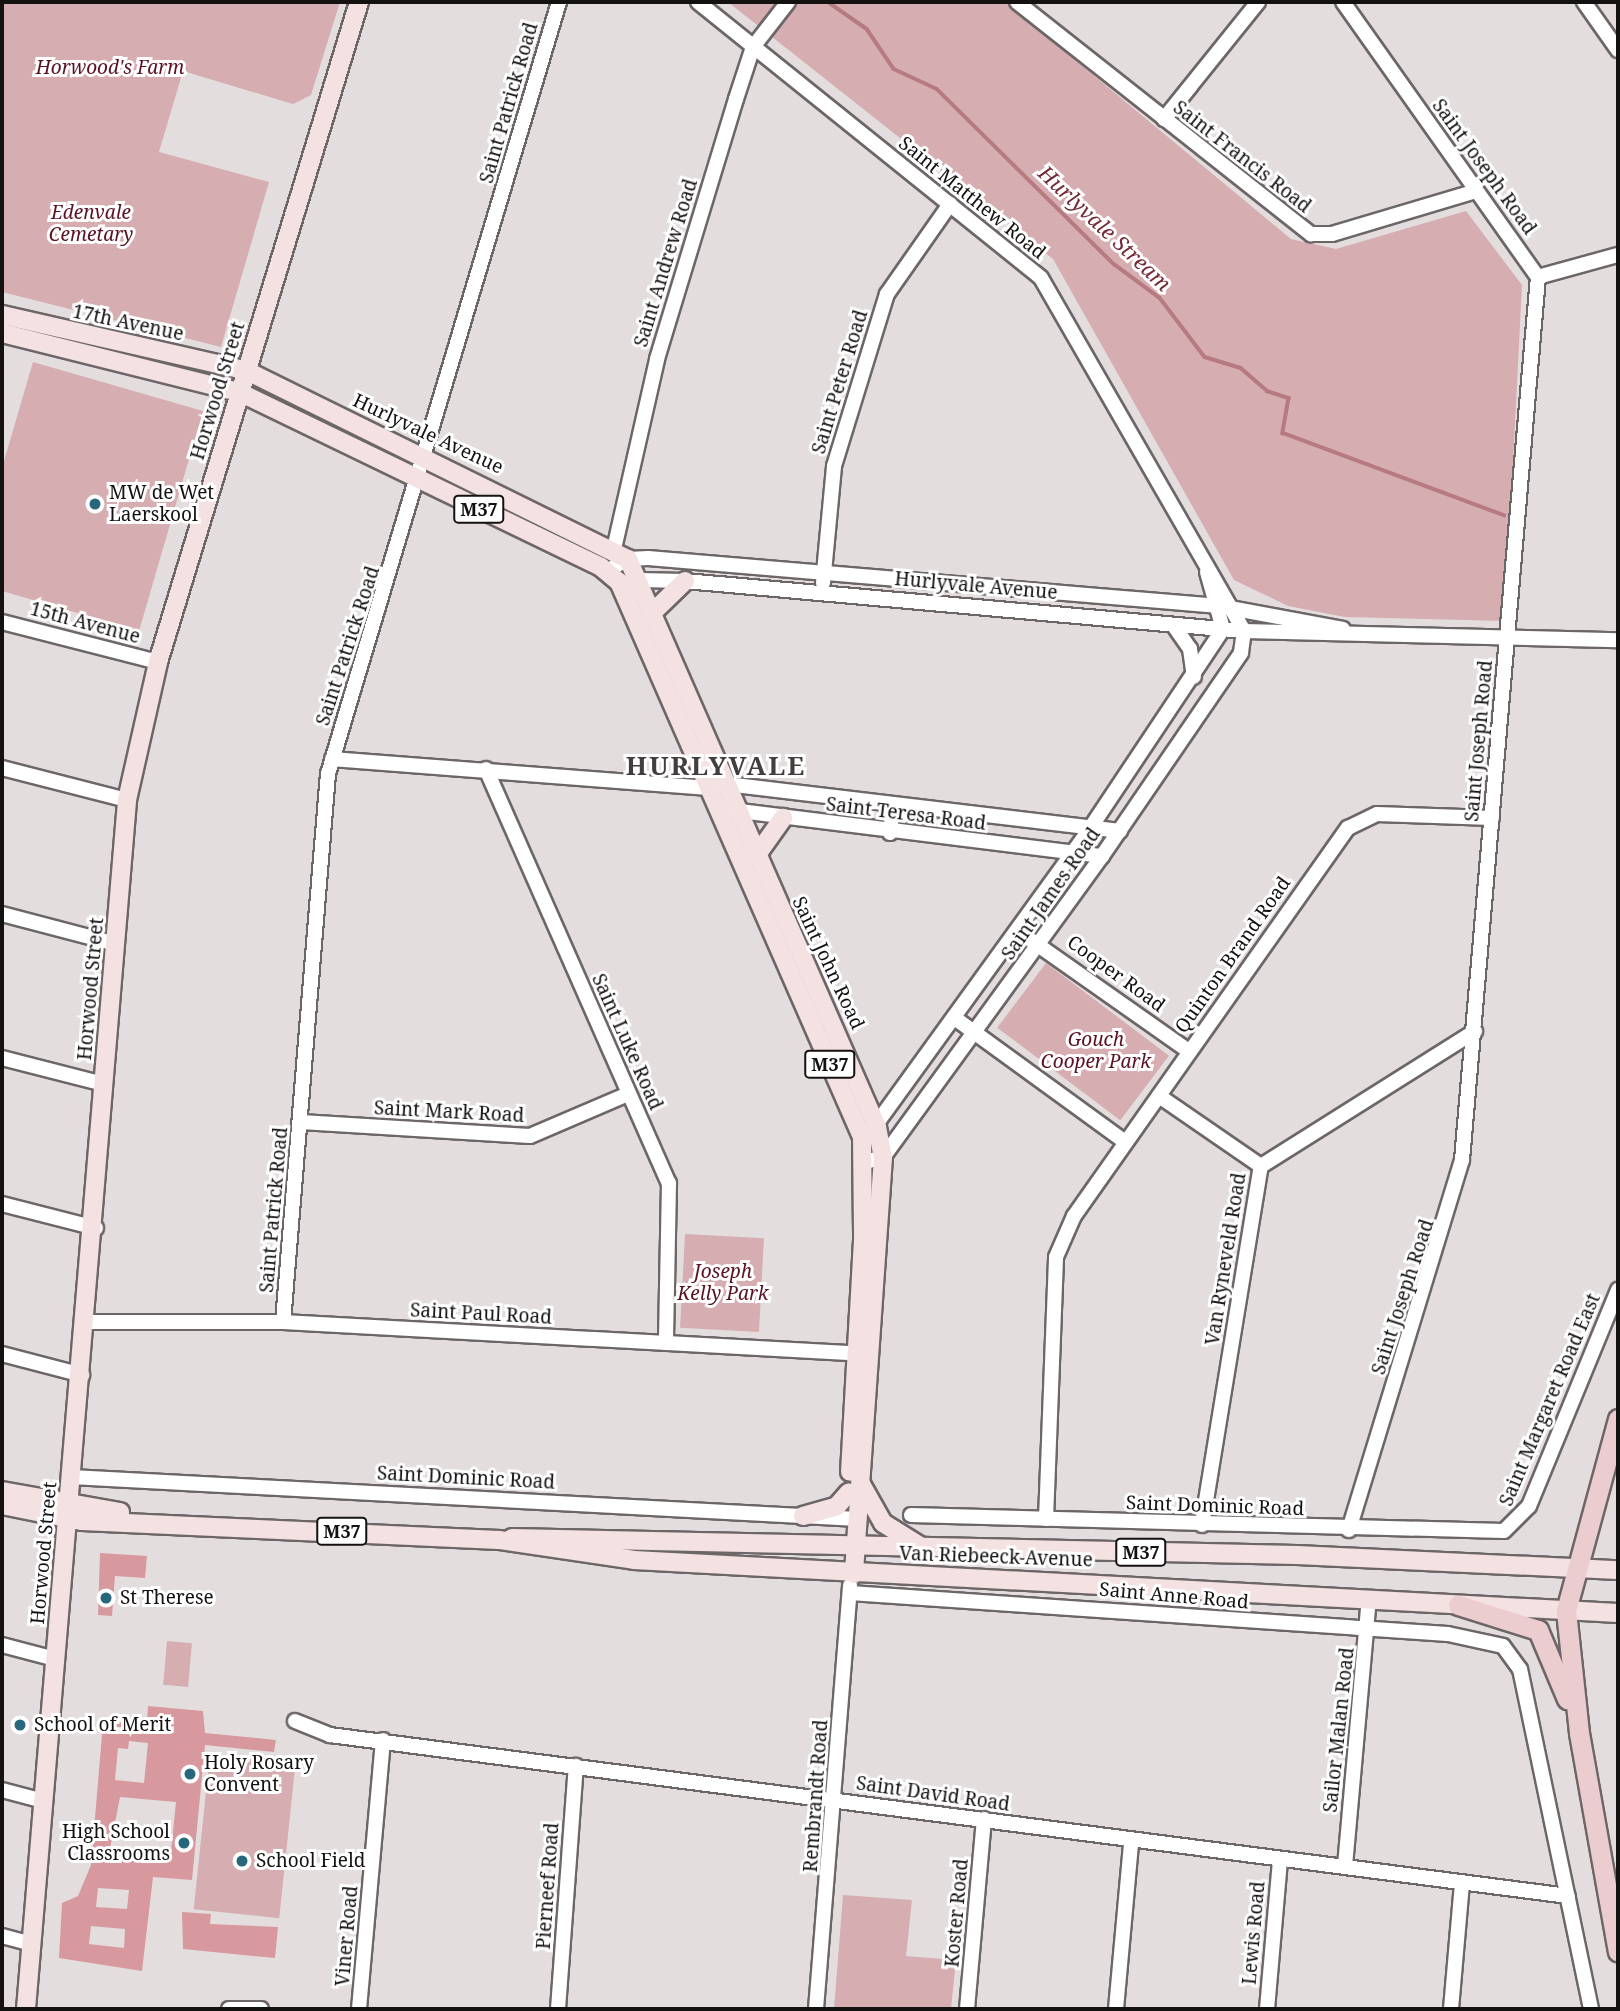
<!DOCTYPE html>
<style>
body{margin:0}
#map{position:relative;width:1620px;height:2011px;overflow:hidden;background:#e4dddd;font-family:"Noto Serif",serif}
div>[style]{position:absolute}
[style*='--x']{left:calc(var(--x)*1px);top:calc(var(--y)*1px);width:calc(var(--w)*1px);rotate:calc(var(--a)*1deg)}
.green>*{inset:0;background:#d6adb0;transform-origin:0 0}
.stream>*{height:3.5px;margin:-1.75px;padding:0 1.75px;transform-origin:1.75px;border-radius:1.75px;background:#b67b80}
.building>*{inset:0;background:#d7999e}
.roads{filter:drop-shadow(2px 0 #6d6667) drop-shadow(-2px 0 #6d6667) drop-shadow(0 2px #6d6667) drop-shadow(0 -2px #6d6667)}
.minor>*{height:14px;margin:-7px;padding:0 7px;transform-origin:7px;border-radius:7px;background:#fff}
.major>*{height:18px;margin:-9px;padding:0 9px;transform-origin:9px;border-radius:9px;background:#f4e1e2}
.highway>*{height:19px;margin:-9.5px;padding:0 9.5px;transform-origin:9.5px;border-radius:9.5px;background:#eccdcf}
.dots>*{width:19px;height:19px;translate:-50% -50%;box-sizing:border-box;border:4px solid #fff;border-radius:50%}
span{translate:-50% -50%;white-space:nowrap;text-align:center;line-height:1.15;-webkit-text-stroke:6px #fff;paint-order:stroke}
.shield-label span{padding:2px 5px;background:#fff;border:2px solid;border-radius:5px;-webkit-text-stroke-width:0}
.shield-label{font-size:18px;color:#141111;font-weight:700}
.park-label{font-size:19px;color:#5a1121;font-style:italic}
.street-label{font-size:19px;color:#141111}
.poi-label{font-size:19px;color:#141111}
.left{translate:0 -50%;text-align:left}
.right{translate:-100% -50%;text-align:right}
.water-label{font-size:21px;color:#732935;font-style:italic}
.district-label{font-size:26px;color:#433e3e;font-weight:700;letter-spacing:2px}
.frame{position:absolute;inset:0;border:4px solid #141111;pointer-events:none}
</style>
<div id="map">
<div class="green">
<div style="clip-path:polygon(2px 2px,340px 2px,311px 95px,293px 104px,183px 71px,159px 152px,269px 182px,221px 347px,2px 292px)"></div>
<div style="clip-path:polygon(728px 2px,1005px 2px,1291px 239px,1336px 249px,1466px 211px,1522px 285px,1505px 621px,1345px 617px,1288px 606px,1234px 580px,1053px 259px)"></div>
<div style="clip-path:polygon(33px 362px,203px 411px,139px 631px,2px 591px,2px 468px)"></div>
<div style="left:1046px;top:963px;width:154px;height:81px;rotate:37deg"></div>
<div style="left:685px;top:1234px;width:79px;height:94px;rotate:3deg"></div>
<div style="left:167px;top:1641px;width:25px;height:44px;rotate:5deg"></div>
<div style="left:210px;top:1754px;width:86px;height:156px;rotate:6deg"></div>
<div style="clip-path:polygon(843px 1895px,912px 1900px,906px 1956px,956px 1960px,951px 2009px,834px 2009px)"></div>
</div>
<div class="stream">
<div style="--x:828;--y:2;--w:47;--a:34.7"></div>
<div style="--x:867;--y:29;--w:48;--a:56"></div>
<div style="--x:894;--y:69;--w:47;--a:24.9"></div>
<div style="--x:937;--y:89;--w:249;--a:44.7"></div>
<div style="--x:1114;--y:264;--w:57;--a:36.5"></div>
<div style="--x:1160;--y:298;--w:74;--a:52.7"></div>
<div style="--x:1205;--y:357;--w:38;--a:17"></div>
<div style="--x:1241;--y:368;--w:35;--a:41"></div>
<div style="--x:1267;--y:391;--w:23;--a:18"></div>
<div style="--x:1289;--y:398;--w:36;--a:100"></div>
<div style="--x:1283;--y:433;--w:236;--a:20.4"></div>
</div>
<div class="building">
<div style="clip-path:polygon(100px 1553px,147px 1556px,145px 1578px,115px 1576px,112px 1616px,98px 1615px)"></div>
<div style="clip-path:polygon(evenodd,148px 1706px,203px 1711px,205px 1733px,276px 1740px,274px 1752px,205px 1745px,192px 1880px,153px 1877px,142px 1971px,59px 1958px,62px 1903px,78px 1896px,91px 1865px,103px 1723px,147px 1722px,148px 1706px,129px 1741px,148px 1743px,144px 1783px,115px 1780px,118px 1748px,128px 1749px,129px 1741px,148px 1706px,120px 1797px,176px 1802px,170px 1861px,109px 1854px,120px 1797px,148px 1706px,98px 1888px,129px 1890px,127px 1909px,96px 1907px,98px 1888px,148px 1706px,91px 1926px,125px 1929px,124px 1948px,89px 1944px,91px 1926px)"></div>
<div style="clip-path:polygon(182px 1912px,211px 1914px,210px 1924px,278px 1927px,275px 1958px,183px 1949px)"></div>
</div>
<div class="roads">
<div class="minor">
<div style="--x:698;--y:2;--w:440;--a:38.8"></div>
<div style="--x:1041;--y:278;--w:407;--a:60.1"></div>
<div style="--x:1244;--y:631;--w:22;--a:98"></div>
<div style="--x:1241;--y:653;--w:246;--a:124.4"></div>
<div style="--x:1102;--y:856;--w:372;--a:126"></div>
<div style="--x:883;--y:1157;--w:18;--a:164"></div>
<div style="--x:1017;--y:2;--w:375;--a:38.3"></div>
<div style="--x:1311;--y:234;--w:21;--a:0"></div>
<div style="--x:1332;--y:234;--w:150;--a:-16.6"></div>
<div style="--x:1343;--y:2;--w:337;--a:54.7"></div>
<div style="--x:1538;--y:277;--w:886;--a:94.92"></div>
<div style="--x:1462;--y:1160;--w:387;--a:107"></div>
<div style="--x:1584;--y:2;--w:59;--a:54.7"></div>
<div style="--x:1164;--y:119;--w:150;--a:-51.2"></div>
<div style="--x:1538;--y:277;--w:83;--a:-15.4"></div>
<div style="--x:614;--y:549;--w:195;--a:-77.2"></div>
<div style="--x:657;--y:359;--w:272;--a:-73.1"></div>
<div style="--x:736;--y:99;--w:55;--a:-71.9"></div>
<div style="--x:753;--y:47;--w:57;--a:-52.1"></div>
<div style="--x:607;--y:571;--w:24;--a:-30"></div>
<div style="--x:628;--y:559;--w:20;--a:-3"></div>
<div style="--x:648;--y:558;--w:573;--a:4.81"></div>
<div style="--x:1219;--y:606;--w:126;--a:10.5"></div>
<div style="--x:1207;--y:572;--w:59;--a:74.3"></div>
<div style="--x:823;--y:583;--w:118;--a:-84.6"></div>
<div style="--x:834;--y:466;--w:180;--a:-72.9"></div>
<div style="--x:887;--y:294;--w:110;--a:-55"></div>
<div style="--x:630;--y:586;--w:11;--a:-34"></div>
<div style="--x:639;--y:580;--w:46;--a:1.2"></div>
<div style="--x:685;--y:581;--w:561;--a:5.11"></div>
<div style="--x:1244;--y:631;--w:374;--a:1.4"></div>
<div style="--x:2;--y:622;--w:161;--a:14.4"></div>
<div style="--x:1174;--y:626;--w:28;--a:55"></div>
<div style="--x:1190;--y:649;--w:28;--a:82"></div>
<div style="--x:332;--y:759;--w:374;--a:4.4"></div>
<div style="--x:2;--y:768;--w:129;--a:14.4"></div>
<div style="--x:486;--y:769;--w:453;--a:66.2"></div>
<div style="--x:669;--y:1183;--w:160;--a:91.1"></div>
<div style="--x:718;--y:783;--w:405;--a:6.8"></div>
<div style="--x:732;--y:810;--w:373;--a:7.1"></div>
<div style="--x:890;--y:833;--w:29;--a:-84"></div>
<div style="--x:2;--y:914;--w:118;--a:14.7"></div>
<div style="--x:1018;--y:931;--w:209;--a:35.1"></div>
<div style="--x:956;--y:1019;--w:209;--a:36"></div>
<div style="--x:2;--y:1058;--w:105;--a:14.3"></div>
<div style="--x:1159;--y:1096;--w:124;--a:34.5"></div>
<div style="--x:301;--y:1122;--w:229;--a:3.5"></div>
<div style="--x:530;--y:1136;--w:107;--a:-23.2"></div>
<div style="--x:872;--y:1130;--w:374;--a:-54.1"></div>
<div style="--x:1091;--y:827;--w:238;--a:-56.3"></div>
<div style="--x:2;--y:1204;--w:97;--a:14.3"></div>
<div style="--x:87;--y:1322;--w:196;--a:0"></div>
<div style="--x:283;--y:1322;--w:584;--a:3.14"></div>
<div style="--x:283;--y:1322;--w:550;--a:-85.31"></div>
<div style="--x:328;--y:774;--w:806;--a:-73.34"></div>
<div style="--x:2;--y:1354;--w:83;--a:14.7"></div>
<div style="--x:71;--y:1477;--w:788;--a:3.05"></div>
<div style="--x:911;--y:1515;--w:593;--a:1.55"></div>
<div style="--x:1504;--y:1531;--w:35;--a:-45"></div>
<div style="--x:1529;--y:1506;--w:234;--a:-67.6"></div>
<div style="--x:1046;--y:1519;--w:262;--a:-87.8"></div>
<div style="--x:1056;--y:1257;--w:45;--a:-66.3"></div>
<div style="--x:1074;--y:1216;--w:475;--a:-54.8"></div>
<div style="--x:1348;--y:828;--w:32;--a:-26"></div>
<div style="--x:1377;--y:814;--w:115;--a:2"></div>
<div style="--x:1202;--y:1525;--w:364;--a:-80.7"></div>
<div style="--x:1261;--y:1166;--w:253;--a:-32.2"></div>
<div style="--x:850;--y:1593;--w:599;--a:3.92"></div>
<div style="--x:1448;--y:1634;--w:56;--a:12.3"></div>
<div style="--x:1503;--y:1646;--w:29;--a:54"></div>
<div style="--x:1520;--y:1669;--w:347;--a:78.2"></div>
<div style="--x:2;--y:1645;--w:55;--a:14.8"></div>
<div style="--x:295;--y:1721;--w:38;--a:22"></div>
<div style="--x:330;--y:1735;--w:1248;--a:7.41"></div>
<div style="--x:2;--y:1790;--w:43;--a:14.7"></div>
<div style="--x:1345;--y:1866;--w:269;--a:-84.9"></div>
<div style="--x:2;--y:1936;--w:31;--a:15"></div>
<div style="--x:229;--y:2009;--w:32;--a:0"></div>
<div style="--x:359;--y:2009;--w:270;--a:-84.9"></div>
<div style="--x:558;--y:2009;--w:244;--a:-85.8"></div>
<div style="--x:816;--y:2009;--w:425;--a:-85.4"></div>
<div style="--x:967;--y:2009;--w:191;--a:-84.9"></div>
<div style="--x:1116;--y:2009;--w:167;--a:-84.8"></div>
<div style="--x:1267;--y:2009;--w:149;--a:-85"></div>
<div style="--x:1451;--y:2009;--w:127;--a:-85"></div>
</div>
<div class="major">
<div style="--x:2;--y:315;--w:249;--a:12.8"></div>
<div style="--x:245;--y:370;--w:427;--a:26.3"></div>
<div style="--x:628;--y:559;--w:620;--a:66.33"></div>
<div style="--x:877;--y:1127;--w:31;--a:79"></div>
<div style="--x:883;--y:1157;--w:418;--a:94"></div>
<div style="--x:2;--y:333;--w:244;--a:14"></div>
<div style="--x:239;--y:392;--w:402;--a:25.8"></div>
<div style="--x:601;--y:567;--w:23;--a:40"></div>
<div style="--x:619;--y:582;--w:606;--a:66.35"></div>
<div style="--x:862;--y:1137;--w:103;--a:89.4"></div>
<div style="--x:863;--y:1240;--w:232;--a:93.2"></div>
<div style="--x:652;--y:613;--w:46;--a:-44.1"></div>
<div style="--x:756;--y:856;--w:47;--a:-54.6"></div>
<div style="--x:861;--y:1484;--w:45;--a:60.6"></div>
<div style="--x:883;--y:1523;--w:49;--a:31.8"></div>
<div style="--x:2;--y:1491;--w:120;--a:10.1"></div>
<div style="--x:2;--y:1505;--w:82;--a:11.3"></div>
<div style="--x:82;--y:1521;--w:417;--a:2.6"></div>
<div style="--x:499;--y:1540;--w:136;--a:8.4"></div>
<div style="--x:634;--y:1560;--w:985;--a:3.08"></div>
<div style="--x:803;--y:1516;--w:35;--a:-16"></div>
<div style="--x:837;--y:1506;--w:18;--a:-49"></div>
<div style="--x:512;--y:1538;--w:785;--a:1.24"></div>
<div style="--x:1297;--y:1555;--w:321;--a:2.7"></div>
<div style="--x:26;--y:2009;--w:1213;--a:-85.22"></div>
<div style="--x:127;--y:800;--w:141;--a:-77.3"></div>
<div style="--x:158;--y:662;--w:690;--a:-73.06"></div>
</div>
<div class="highway">
<div style="--x:1618;--y:1419;--w:199;--a:105.2"></div>
<div style="--x:1566;--y:1611;--w:123;--a:83.9"></div>
<div style="--x:1579;--y:1733;--w:222;--a:79.9"></div>
<div style="--x:1458;--y:1605;--w:84;--a:17.4"></div>
<div style="--x:1538;--y:1630;--w:75;--a:67.2"></div>
</div>
</div>
<div class="dots">
<div style="left:95px;top:504px;background:#27677c"></div>
<div style="left:106px;top:1598px;background:#27677c"></div>
<div style="left:20px;top:1725px;background:#27677c"></div>
<div style="left:190px;top:1774px;background:#27677c"></div>
<div style="left:184px;top:1843px;background:#27677c"></div>
<div style="left:242px;top:1861px;background:#27677c"></div>
</div>
<div class="shield-label">
<span style="left:479px;top:509px">M37</span>
<span style="left:830px;top:1064px">M37</span>
<span style="left:342px;top:1531px">M37</span>
<span style="left:1141px;top:1552px">M37</span>
</div>
<div class="park-label">
<span style="left:110px;top:68px">Horwood's Farm</span>
<span style="left:91px;top:224px">Edenvale<br>Cemetary</span>
<span style="left:1096px;top:1051px">Gouch<br>Cooper Park</span>
<span style="left:723px;top:1283px">Joseph<br>Kelly Park</span>
</div>
<div class="street-label">
<span style="left:509px;top:103px;rotate:-74deg">Saint Patrick Road</span>
<span style="left:1242px;top:157px;rotate:38deg">Saint Francis Road</span>
<span style="left:1484px;top:167px;rotate:54deg">Saint Joseph Road</span>
<span style="left:972px;top:198px;rotate:39deg">Saint Matthew Road</span>
<span style="left:666px;top:263px;rotate:-73deg">Saint Andrew Road</span>
<span style="left:128px;top:323px;rotate:12deg">17th Avenue</span>
<span style="left:840px;top:382px;rotate:-73deg">Saint Peter Road</span>
<span style="left:218px;top:391px;rotate:-73deg">Horwood Street</span>
<span style="left:428px;top:434px;rotate:25deg">Hurlyvale Avenue</span>
<span style="left:976px;top:586px;rotate:5deg">Hurlyvale Avenue</span>
<span style="left:85px;top:623px;rotate:15deg">15th Avenue</span>
<span style="left:348px;top:646px;rotate:-72deg">Saint Patrick Road</span>
<span style="left:1479px;top:741px;rotate:-85deg">Saint Joseph Road</span>
<span style="left:906px;top:814px;rotate:7deg">Saint Teresa Road</span>
<span style="left:1051px;top:894px;rotate:-55deg">Saint James Road</span>
<span style="left:1233px;top:955px;rotate:-55deg">Quinton Brand Road</span>
<span style="left:828px;top:963px;rotate:65deg">Saint John Road</span>
<span style="left:1116px;top:974px;rotate:36deg">Cooper Road</span>
<span style="left:91px;top:989px;rotate:-85deg">Horwood Street</span>
<span style="left:627px;top:1042px;rotate:66deg">Saint Luke Road</span>
<span style="left:449px;top:1112px;rotate:3deg">Saint Mark Road</span>
<span style="left:274px;top:1210px;rotate:-85deg">Saint Patrick Road</span>
<span style="left:1226px;top:1259px;rotate:-81deg">Van Ryneveld Road</span>
<span style="left:1403px;top:1297px;rotate:-72deg">Saint Joseph Road</span>
<span style="left:481px;top:1314px;rotate:3deg">Saint Paul Road</span>
<span style="left:1550px;top:1400px;rotate:-67deg">Saint Margaret Road East</span>
<span style="left:466px;top:1478px;rotate:3deg">Saint Dominic Road</span>
<span style="left:1215px;top:1506px;rotate:2deg">Saint Dominic Road</span>
<span style="left:44px;top:1553px;rotate:-85deg">Horwood Street</span>
<span style="left:996px;top:1557px;rotate:2deg">Van Riebeeck Avenue</span>
<span style="left:1174px;top:1596px;rotate:5deg">Saint Anne Road</span>
<span style="left:1339px;top:1730px;rotate:-84deg">Sailor Malan Road</span>
<span style="left:933px;top:1794px;rotate:8deg">Saint David Road</span>
<span style="left:816px;top:1796px;rotate:-86deg">Rembrandt Road</span>
<span style="left:548px;top:1886px;rotate:-86deg">Pierneef Road</span>
<span style="left:957px;top:1913px;rotate:-85deg">Koster Road</span>
<span style="left:1254px;top:1933px;rotate:-85deg">Lewis Road</span>
<span style="left:347px;top:1936px;rotate:-85deg">Viner Road</span>
</div>
<div class="poi-label">
<span class="left" style="left:109px;top:504px">MW de Wet<br>Laerskool</span>
<span class="left" style="left:120px;top:1598px">St Therese</span>
<span class="left" style="left:34px;top:1725px">School of Merit</span>
<span class="left" style="left:204px;top:1774px">Holy Rosary<br>Convent</span>
<span class="right" style="left:170px;top:1843px">High School<br>Classrooms</span>
<span class="left" style="left:256px;top:1861px">School Field</span>
</div>
<div class="water-label">
<span style="left:1105px;top:228px;rotate:43deg">Hurlyvale Stream</span>
</div>
<div class="district-label">
<span style="left:716px;top:766px">HURLYVALE</span>
</div>
<div class="frame"></div>
</div>
